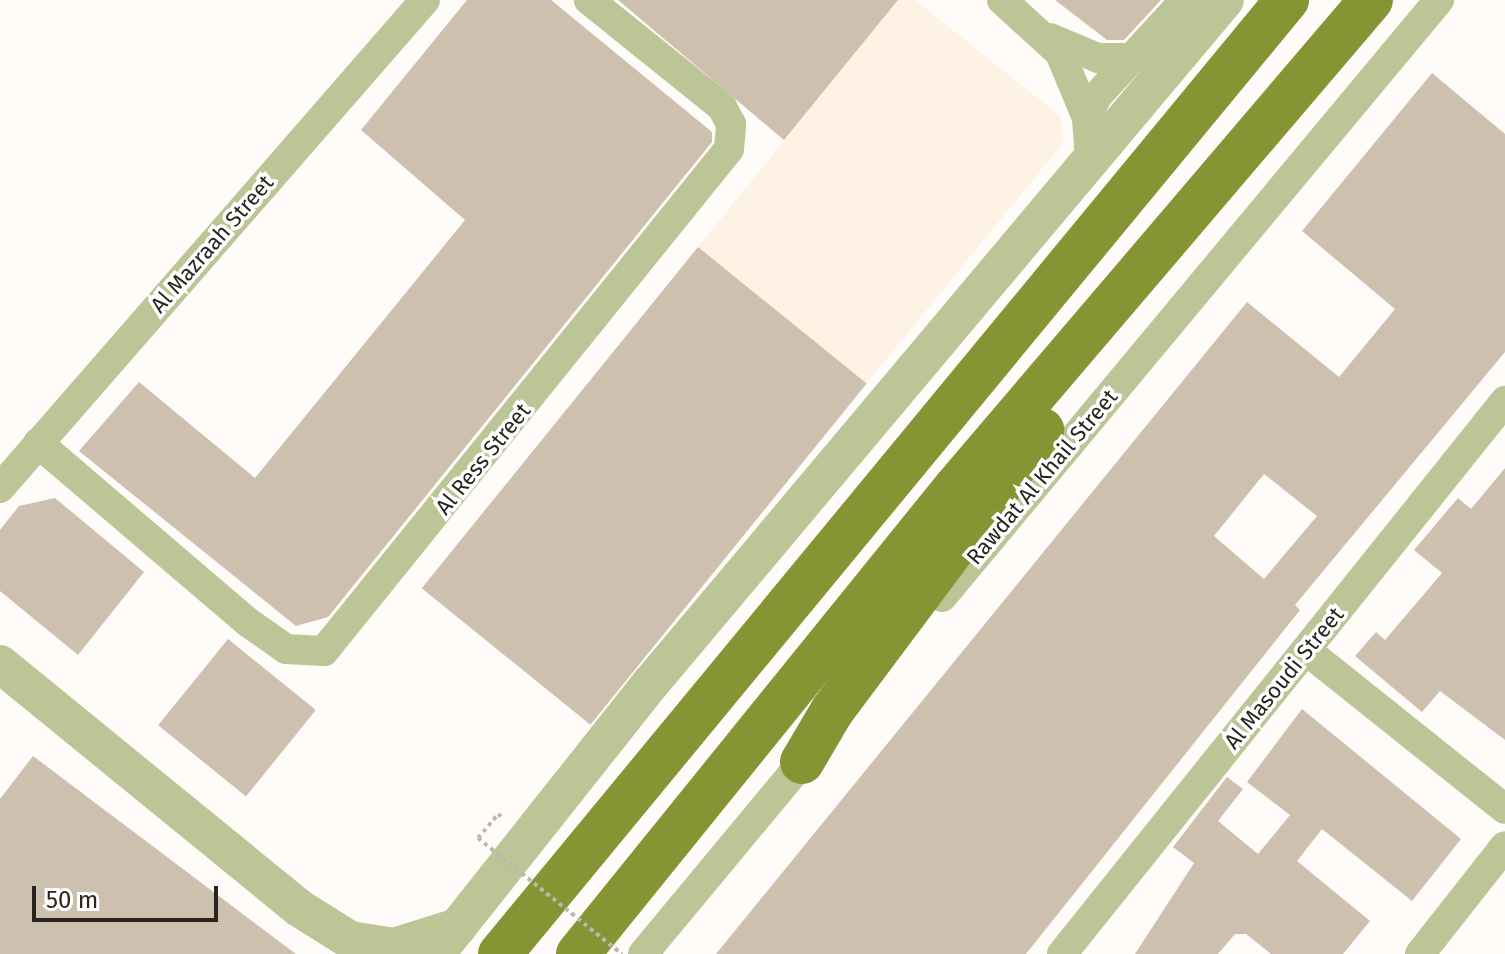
<!DOCTYPE html>
<style>
body{margin:0}
#map{position:relative;width:1505px;height:954px;overflow:hidden;background:#fefbf8;font-family:"Fira Sans",sans-serif}
div>[style]{position:absolute}
[style*='--x']{left:calc(var(--x)*1px);top:calc(var(--y)*1px);width:calc(var(--w)*1px);rotate:calc(var(--a)*1deg)}
.built>*{inset:0;background:#fef2e4}
.building>*{inset:0;background:#cec0af;transform-origin:0 0}
.path>*{height:4px;margin-top:-2px;transform-origin:0;background:repeating-linear-gradient(90deg,#bbb7b3 0 4px,transparent 0 8px)}
.minor>*{height:30px;margin:-15px;padding:0 15px;transform-origin:15px;border-radius:15px;background:#bbc596}
.tertiary>*{height:38px;margin:-19px;padding:0 19px;transform-origin:19px;border-radius:19px;background:#bbc596}
.primary>*{height:44px;margin:-22px;padding:0 22px;transform-origin:22px;border-radius:22px;background:#869534}
.path-bridge>*{height:4px;margin-top:-2px;transform-origin:0;background:repeating-linear-gradient(90deg,#bbb7b3 0 4px,transparent 0 8px)}
span{translate:-50% -50%;white-space:nowrap;text-align:center;line-height:1.15;-webkit-text-stroke:7px #fff;paint-order:stroke}
.street-label{font-size:22px;color:#29241e}
.scale{position:absolute;left:32px;top:886px;width:186px;height:36px;box-sizing:border-box;border:4px solid #29241e;border-top:0;padding-left:10px;font-size:24px;line-height:28px;white-space:nowrap;color:#29241e;-webkit-text-stroke:6px #fff;paint-order:stroke}
</style>
<div id="map">
<div class="built">
<div style="clip-path:polygon(898px 0,915px 0,1060px 116px,1063px 143px,866px 384px,698px 247px)"></div>
</div>
<div class="building">
<div style="clip-path:polygon(467px 0,551px 0,712px 132px,712px 142px,328px 617px,296px 626px,79px 451px,139px 382px,255px 478px,465px 220px,361px 130px)"></div>
<div style="clip-path:polygon(618px 0,898px 0,784px 140px)"></div>
<div style="clip-path:polygon(1055px 0,1161px 0,1124px 40px,1107px 40px)"></div>
<div style="clip-path:polygon(evenodd,1432px 73px,1505px 134px,1505px 352px,1295px 605px,1300px 610px,1026px 954px,716px 954px,1247px 302px,1339px 377px,1395px 309px,1302px 231px,1432px 73px,1264px 474px,1317px 516px,1264px 579px,1214px 536px,1264px 474px)"></div>
<div style="left:698px;top:247px;width:217px;height:439px;rotate:39deg"></div>
<div style="clip-path:polygon(1505px 468px,1505px 740px,1440px 691px,1422px 712px,1355px 656px,1376px 632px,1385px 640px,1442px 573px,1414px 550px,1458px 498px,1471px 509px)"></div>
<div style="clip-path:polygon(55px 498px,144px 572px,78px 655px,0 591px,0 530px,19px 506px)"></div>
<div style="left:228px;top:639px;width:113px;height:111px;rotate:39deg"></div>
<div style="clip-path:polygon(1302px 709px,1461px 839px,1412px 901px,1322px 829px,1297px 861px,1370px 921px,1343px 954px,1271px 954px,1246px 934px,1235px 934px,1218px 954px,1135px 954px,1194px 863px,1173px 847px,1227px 777px,1243px 789px,1218px 821px,1258px 854px,1290px 815px,1247px 782px)"></div>
<div style="clip-path:polygon(33px 756px,296px 954px,0 954px,0 799px)"></div>
</div>
<div class="path">
<div style="--x:478;--y:838;--w:31;--a:-50"></div>
<div style="--x:498;--y:814;--w:6;--a:39"></div>
</div>
<div class="minor">
<div style="--x:1002;--y:0;--w:79;--a:42.4"></div>
<div style="--x:1060;--y:53;--w:70;--a:67.4"></div>
<div style="--x:1050;--y:38;--w:52;--a:22.6"></div>
<div style="--x:1098;--y:58;--w:30;--a:0"></div>
<div style="--x:1090;--y:160;--w:42;--a:-94.1"></div>
<div style="--x:1087;--y:118;--w:24;--a:-66"></div>
<div style="--x:1097;--y:96;--w:130;--a:-47.5"></div>
<div style="--x:38;--y:443;--w:277;--a:40.5"></div>
<div style="--x:249;--y:623;--w:45;--a:35.1"></div>
<div style="--x:286;--y:649;--w:38;--a:3"></div>
<div style="--x:324;--y:651;--w:645;--a:-51.1"></div>
<div style="--x:729;--y:149;--w:25;--a:-85"></div>
<div style="--x:731;--y:124;--w:19;--a:-118"></div>
<div style="--x:722;--y:107;--w:171;--a:-141.2"></div>
<div style="--x:0;--y:488;--w:647;--a:-48.95"></div>
<div style="--x:942;--y:597;--w:777;--a:-50.22"></div>
<div style="--x:1307;--y:651;--w:253;--a:38.6"></div>
<div style="--x:643;--y:954;--w:266;--a:-50.3"></div>
<div style="--x:1062;--y:954;--w:709;--a:-51.3"></div>
<div style="--x:1420;--y:954;--w:137;--a:-51.8"></div>
</div>
<div class="tertiary">
<div style="--x:0;--y:664;--w:386;--a:39.2"></div>
<div style="--x:299;--y:908;--w:60;--a:32.1"></div>
<div style="--x:350;--y:940;--w:45;--a:9"></div>
<div style="--x:394;--y:947;--w:67;--a:-17.4"></div>
<div style="--x:436;--y:954;--w:346;--a:-51.6"></div>
<div style="--x:651;--y:683;--w:892;--a:-49.96"></div>
</div>
<div class="primary">
<div style="--x:802;--y:762;--w:59;--a:-59.5"></div>
<div style="--x:832;--y:711;--w:351;--a:-53.2"></div>
<div style="--x:500;--y:954;--w:1237;--a:-50.48"></div>
<div style="--x:578;--y:954;--w:599;--a:-51.03"></div>
<div style="--x:955;--y:488;--w:641;--a:-49.55"></div>
</div>
<div class="path-bridge">
<div style="--x:478;--y:838;--w:185;--a:38.9"></div>
</div>
<div class="street-label">
<span style="left:212px;top:244px;rotate:-49deg">Al Mazraah Street</span>
<span style="left:483px;top:459px;rotate:-51deg">Al Ress Street</span>
<span style="left:1042px;top:477px;rotate:-50deg">Rawdat Al Khail Street</span>
<span style="left:1284px;top:678px;rotate:-51deg">Al Masoudi Street</span>
</div>
<div class="scale">50 m</div>
</div>
